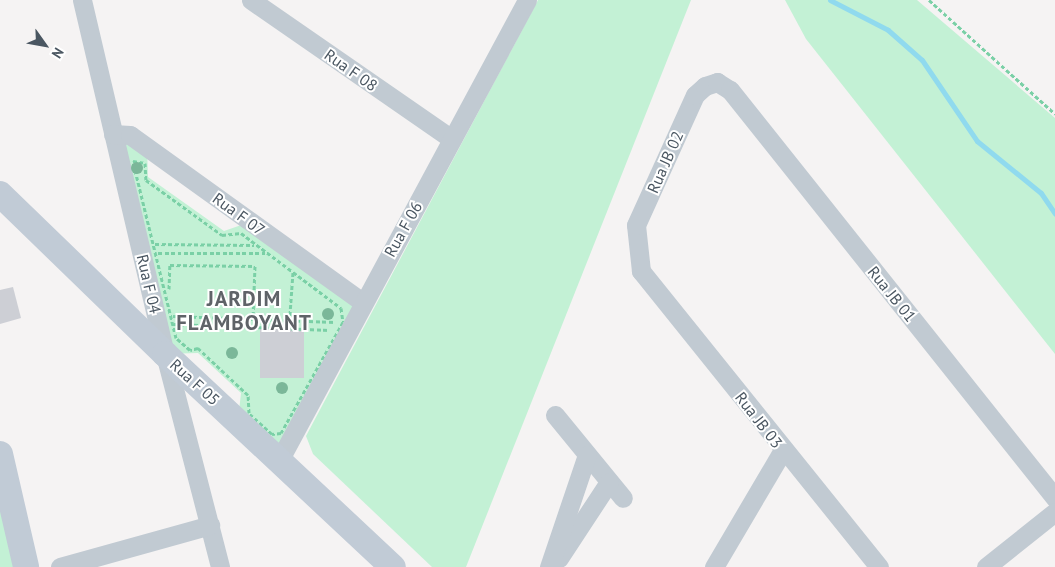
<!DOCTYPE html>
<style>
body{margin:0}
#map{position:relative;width:1055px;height:567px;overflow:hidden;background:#f5f3f3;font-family:"PT Sans",sans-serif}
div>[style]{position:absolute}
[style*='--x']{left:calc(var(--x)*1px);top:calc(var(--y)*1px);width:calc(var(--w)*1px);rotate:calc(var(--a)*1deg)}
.green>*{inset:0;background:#c3f1d5}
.stream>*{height:5px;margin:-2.5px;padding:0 2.5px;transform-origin:2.5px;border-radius:2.5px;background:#90daee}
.building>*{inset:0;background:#cdcfd5;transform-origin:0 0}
.path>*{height:3px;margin-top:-1.5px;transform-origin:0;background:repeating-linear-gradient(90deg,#7ad0a6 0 4px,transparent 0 6.5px)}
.street>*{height:19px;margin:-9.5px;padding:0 9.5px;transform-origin:9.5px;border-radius:9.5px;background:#c1cad2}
.secondary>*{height:26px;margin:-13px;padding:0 13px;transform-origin:13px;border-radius:13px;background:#c1cbd6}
.trees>*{width:12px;height:12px;margin:-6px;border-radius:50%;background:#7bb799}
span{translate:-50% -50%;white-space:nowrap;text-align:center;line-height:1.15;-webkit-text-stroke:4px #fff;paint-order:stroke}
.street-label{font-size:16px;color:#4a5661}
.district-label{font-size:21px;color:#5f6368;font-weight:700;letter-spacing:1px}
.north{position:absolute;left:20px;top:20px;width:50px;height:50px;-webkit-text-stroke:4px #fff;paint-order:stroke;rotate:122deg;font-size:14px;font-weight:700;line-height:20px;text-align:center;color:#4a5661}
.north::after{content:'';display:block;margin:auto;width:18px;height:22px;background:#4a5661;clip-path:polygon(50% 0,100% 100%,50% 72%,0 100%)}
</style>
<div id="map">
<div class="green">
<div style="clip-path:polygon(538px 0,691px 0,466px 567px,432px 567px,313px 454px,306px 436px)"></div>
<div style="clip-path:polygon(785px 0,917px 0,1055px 118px,1055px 354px,806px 39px)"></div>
<div style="clip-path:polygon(123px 134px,147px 148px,148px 177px,224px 231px,250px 222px,362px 302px,280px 459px,238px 420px,241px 393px,198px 353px,165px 354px)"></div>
<div style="clip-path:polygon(0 454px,26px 567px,0 567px)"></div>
</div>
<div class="stream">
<div style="--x:830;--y:0;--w:65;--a:27.3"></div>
<div style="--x:888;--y:30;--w:45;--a:41.4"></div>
<div style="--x:922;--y:60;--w:98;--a:55.8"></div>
<div style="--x:977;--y:141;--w:82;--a:39.1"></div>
<div style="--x:1041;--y:193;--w:25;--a:56"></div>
</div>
<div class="building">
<div style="clip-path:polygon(13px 287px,21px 318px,0 324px,0 290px)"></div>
<div style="left:304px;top:329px;width:49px;height:44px;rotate:90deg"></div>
</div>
<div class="path">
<div style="--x:929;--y:0;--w:170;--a:42.1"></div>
<div style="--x:133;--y:161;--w:12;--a:9"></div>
<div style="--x:145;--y:163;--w:17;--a:87"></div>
<div style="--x:146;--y:180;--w:94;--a:35.9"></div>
<div style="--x:222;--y:235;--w:19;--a:-6"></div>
<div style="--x:241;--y:233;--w:125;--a:36.9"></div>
<div style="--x:341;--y:308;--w:14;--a:82"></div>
<div style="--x:343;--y:322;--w:127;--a:119.2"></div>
<div style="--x:281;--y:433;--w:9;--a:174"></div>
<div style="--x:272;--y:434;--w:31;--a:-138"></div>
<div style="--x:249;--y:413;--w:18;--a:-93"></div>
<div style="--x:248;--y:395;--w:69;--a:-136.8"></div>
<div style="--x:198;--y:348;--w:8;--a:166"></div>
<div style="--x:190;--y:350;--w:18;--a:-139"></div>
<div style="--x:176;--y:338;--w:182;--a:-103.7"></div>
<div style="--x:155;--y:244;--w:99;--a:0.6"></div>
<div style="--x:158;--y:253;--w:107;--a:0"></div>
<div style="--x:169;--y:289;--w:24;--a:-88"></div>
<div style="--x:170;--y:265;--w:85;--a:0.7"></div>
<div style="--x:255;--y:266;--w:53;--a:92.2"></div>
<div style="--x:173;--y:316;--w:162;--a:2.1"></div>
<div style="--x:174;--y:324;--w:156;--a:2.2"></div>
<div style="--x:289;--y:328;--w:56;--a:-85.9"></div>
</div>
<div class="street">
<div style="--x:82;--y:0;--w:364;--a:76.8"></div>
<div style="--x:165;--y:354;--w:220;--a:75.5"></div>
<div style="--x:251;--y:0;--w:244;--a:34.7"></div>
<div style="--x:113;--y:134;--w:17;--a:3"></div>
<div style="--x:130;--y:135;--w:286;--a:35.7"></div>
<div style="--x:555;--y:415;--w:107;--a:50.7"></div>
<div style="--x:280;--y:459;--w:521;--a:-61.71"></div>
<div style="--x:559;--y:558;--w:91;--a:-56.7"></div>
<div style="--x:60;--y:567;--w:156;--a:-15.6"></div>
<div style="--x:549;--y:567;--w:118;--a:-71.3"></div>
<div style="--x:714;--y:567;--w:136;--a:-59.5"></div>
<div style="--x:879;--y:567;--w:380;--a:-128.8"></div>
<div style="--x:641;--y:271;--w:46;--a:-96.2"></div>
<div style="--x:636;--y:225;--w:143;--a:-65.6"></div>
<div style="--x:695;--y:95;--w:13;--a:-42"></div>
<div style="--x:705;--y:86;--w:13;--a:-18"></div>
<div style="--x:717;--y:82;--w:15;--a:32"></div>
<div style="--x:730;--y:90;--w:522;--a:51.46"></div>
<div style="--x:986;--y:567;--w:88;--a:-38.6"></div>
</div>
<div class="secondary">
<div style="--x:0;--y:194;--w:230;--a:44.1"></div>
<div style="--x:165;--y:354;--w:312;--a:43.1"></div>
<div style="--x:0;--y:454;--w:116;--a:77"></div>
</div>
<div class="trees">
<div style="left:137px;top:168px"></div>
<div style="left:328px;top:314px"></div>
<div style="left:232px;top:353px"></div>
<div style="left:282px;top:388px"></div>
</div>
<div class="street-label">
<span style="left:351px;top:70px;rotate:35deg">Rua F 08</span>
<span style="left:665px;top:162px;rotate:-66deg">Rua JB 02</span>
<span style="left:239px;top:214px;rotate:36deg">Rua F 07</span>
<span style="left:403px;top:229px;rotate:-61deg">Rua F 06</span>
<span style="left:149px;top:284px;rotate:77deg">Rua F 04</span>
<span style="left:892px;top:294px;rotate:51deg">Rua JB 01</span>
<span style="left:195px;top:382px;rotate:42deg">Rua F 05</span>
<span style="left:759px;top:420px;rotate:52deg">Rua JB 03</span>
</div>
<div class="district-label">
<span style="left:244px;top:311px">JARDIM<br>FLAMBOYANT</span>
</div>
<div class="north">N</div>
</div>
